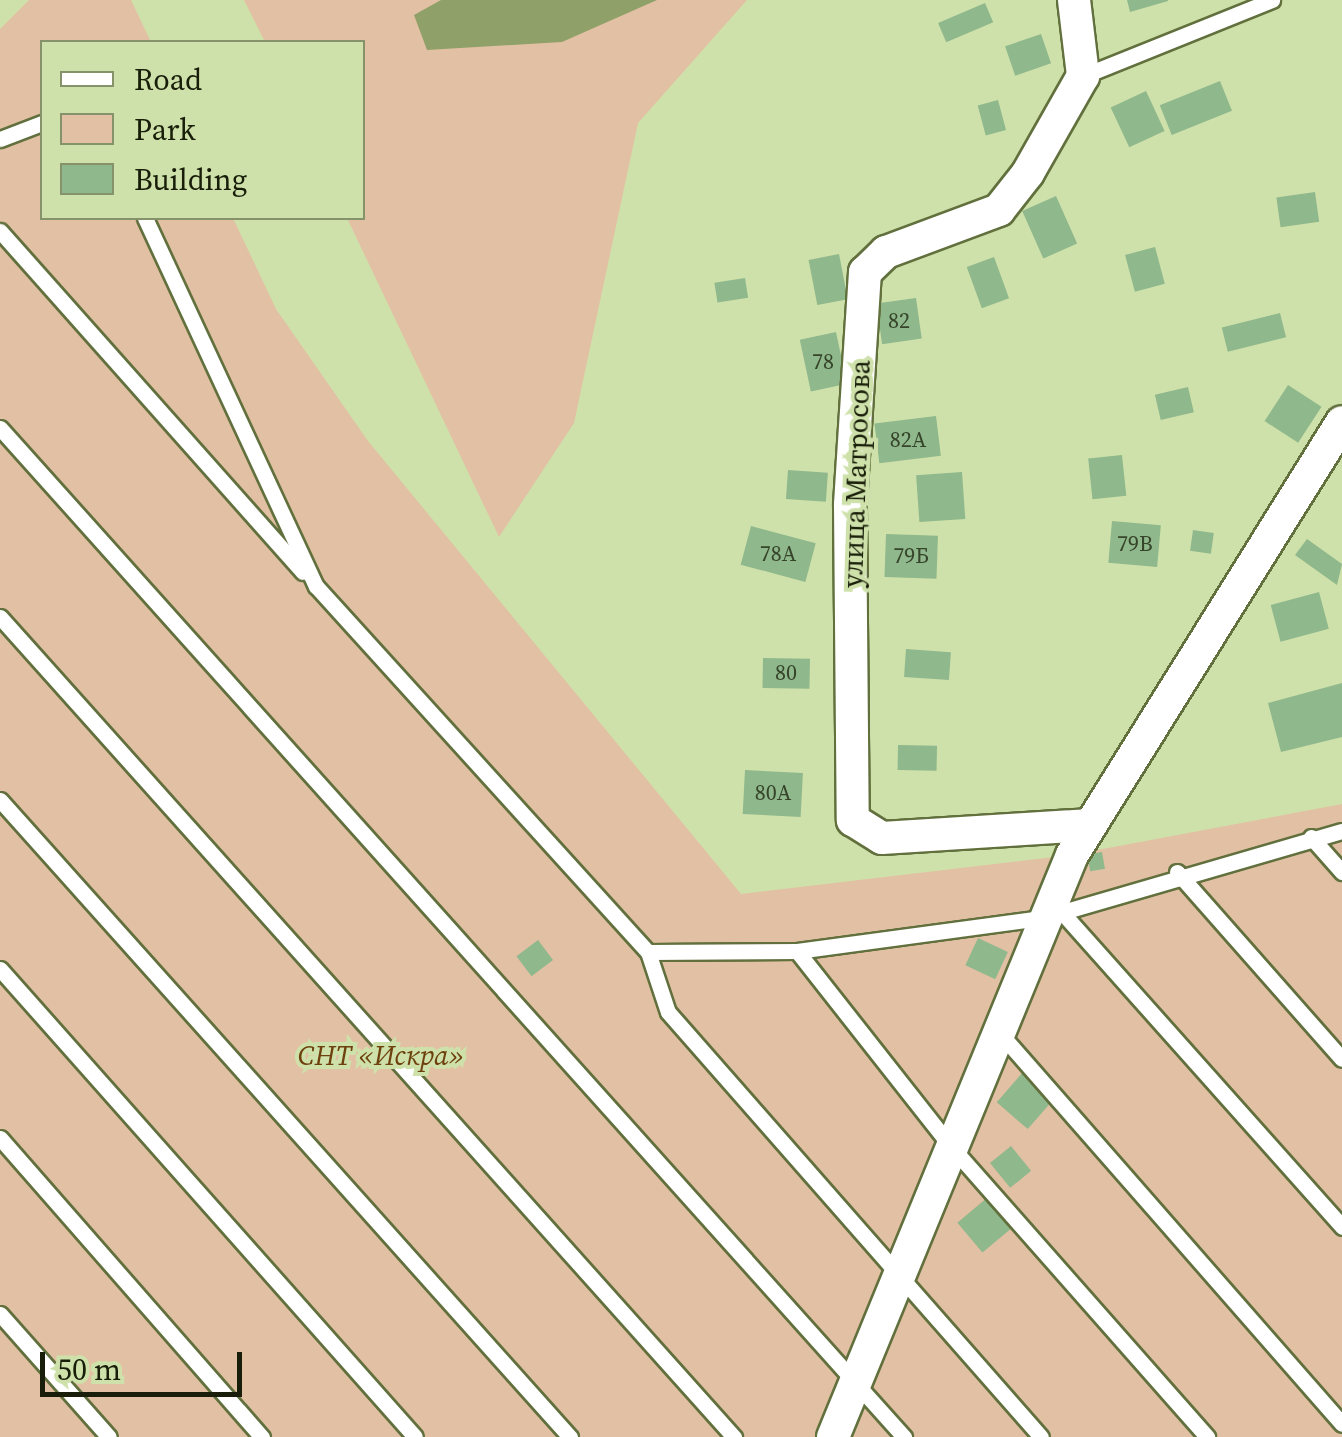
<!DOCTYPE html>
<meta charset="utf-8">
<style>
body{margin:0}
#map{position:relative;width:1342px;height:1437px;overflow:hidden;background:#cfe1aa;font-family:"Source Serif 4",serif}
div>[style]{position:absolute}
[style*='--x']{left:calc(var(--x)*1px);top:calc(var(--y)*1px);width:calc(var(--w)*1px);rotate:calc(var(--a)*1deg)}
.green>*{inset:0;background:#e2c0a3}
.water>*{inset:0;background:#8fa068}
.building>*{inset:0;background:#8fb88c;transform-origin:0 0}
.roads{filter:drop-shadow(2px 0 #61703d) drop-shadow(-2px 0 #61703d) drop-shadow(0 2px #61703d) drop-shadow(0 -2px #61703d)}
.service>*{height:15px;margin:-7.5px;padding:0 7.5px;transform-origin:7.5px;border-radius:7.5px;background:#fff}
.minor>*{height:32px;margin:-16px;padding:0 16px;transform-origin:16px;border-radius:16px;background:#fff}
span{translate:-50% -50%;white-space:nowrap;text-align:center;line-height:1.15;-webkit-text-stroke:8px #cfe1aa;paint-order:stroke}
.number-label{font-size:22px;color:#36442a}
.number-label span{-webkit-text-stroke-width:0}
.street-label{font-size:28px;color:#181e09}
.park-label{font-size:28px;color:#6e400d;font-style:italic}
.legend{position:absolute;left:40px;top:40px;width:325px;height:180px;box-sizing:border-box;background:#cfe1aa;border:2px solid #86936a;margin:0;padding:12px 18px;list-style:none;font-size:30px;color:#181e09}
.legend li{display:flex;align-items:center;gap:20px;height:50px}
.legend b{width:50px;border:2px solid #86936a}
.scale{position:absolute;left:40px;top:1352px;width:202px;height:45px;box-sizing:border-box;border:5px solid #181e09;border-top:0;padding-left:12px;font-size:30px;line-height:35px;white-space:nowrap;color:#181e09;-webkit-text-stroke:8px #cfe1aa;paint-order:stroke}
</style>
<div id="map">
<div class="green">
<div style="clip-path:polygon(29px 0,131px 0,151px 42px,42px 42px,42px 218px,233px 218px,276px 309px,368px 441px,741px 894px,1071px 855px,1342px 804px,1342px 1437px,0 1437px,0 29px)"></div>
<div style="clip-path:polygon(244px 0,747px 0,638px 123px,574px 423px,499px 537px,347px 218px,362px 218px,362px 42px,265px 42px)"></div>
</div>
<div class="water">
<div style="clip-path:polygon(441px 0,657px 0,562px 42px,427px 50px,414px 15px)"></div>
</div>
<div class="building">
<div style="clip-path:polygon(1127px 0,1168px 0,1168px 1px,1130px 12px)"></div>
<div style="left:985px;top:3px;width:21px;height:51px;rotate:67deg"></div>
<div style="left:1041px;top:34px;width:31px;height:38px;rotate:71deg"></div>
<div style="left:1220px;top:81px;width:32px;height:65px;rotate:68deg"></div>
<div style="left:1146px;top:91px;width:44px;height:39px;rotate:65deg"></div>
<div style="left:998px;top:100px;width:31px;height:21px;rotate:75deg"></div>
<div style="left:1315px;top:192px;width:30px;height:39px;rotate:82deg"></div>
<div style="left:1056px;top:196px;width:52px;height:37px;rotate:66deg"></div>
<div style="left:1155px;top:247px;width:38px;height:31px;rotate:75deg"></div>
<div style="left:839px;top:254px;width:46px;height:31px;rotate:79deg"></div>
<div style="left:994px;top:257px;width:44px;height:29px;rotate:70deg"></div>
<div style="left:745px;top:278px;width:20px;height:31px;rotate:81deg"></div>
<div style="left:916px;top:298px;width:41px;height:40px;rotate:82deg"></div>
<div style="left:1280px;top:313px;width:25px;height:60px;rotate:76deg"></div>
<div style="left:836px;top:332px;width:53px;height:37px;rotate:78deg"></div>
<div style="left:1288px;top:385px;width:40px;height:43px;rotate:33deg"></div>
<div style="left:1188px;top:387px;width:26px;height:34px;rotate:77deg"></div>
<div style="left:936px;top:416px;width:40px;height:62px;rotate:83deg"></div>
<div style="left:1122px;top:455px;width:41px;height:34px;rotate:84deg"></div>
<div style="left:788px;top:470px;width:40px;height:29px;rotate:4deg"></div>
<div style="left:962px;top:472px;width:47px;height:46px;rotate:86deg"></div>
<div style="left:1112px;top:521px;width:49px;height:42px;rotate:5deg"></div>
<div style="left:751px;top:526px;width:67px;height:40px;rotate:15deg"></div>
<div style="left:1193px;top:530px;width:21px;height:21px;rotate:8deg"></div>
<div style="left:886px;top:534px;width:52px;height:43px;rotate:2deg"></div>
<div style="clip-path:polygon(1307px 539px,1342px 564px,1337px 585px,1295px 555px)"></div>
<div style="left:1319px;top:592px;width:38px;height:50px;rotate:75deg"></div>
<div style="left:906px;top:649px;width:45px;height:28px;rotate:4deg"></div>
<div style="left:763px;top:658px;width:47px;height:30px;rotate:1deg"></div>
<div style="clip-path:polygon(1342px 683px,1342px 737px,1281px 752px,1268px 703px)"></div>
<div style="left:898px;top:745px;width:39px;height:25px;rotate:1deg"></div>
<div style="left:745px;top:770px;width:58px;height:44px;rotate:3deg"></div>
<div style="left:1102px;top:852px;width:17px;height:15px;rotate:80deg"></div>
<div style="left:978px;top:938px;width:33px;height:30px;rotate:25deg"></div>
<div style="left:538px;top:940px;width:25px;height:27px;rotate:53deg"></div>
<div style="left:1023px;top:1072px;width:41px;height:40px;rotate:41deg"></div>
<div style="left:1011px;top:1146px;width:32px;height:27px;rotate:51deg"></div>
<div style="left:988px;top:1197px;width:39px;height:40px;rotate:50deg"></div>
</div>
<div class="roads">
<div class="service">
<div style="--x:1083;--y:76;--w:204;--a:-21.9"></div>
<div style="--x:0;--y:139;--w:45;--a:-20.9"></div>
<div style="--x:145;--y:218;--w:406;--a:65.1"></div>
<div style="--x:316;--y:586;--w:494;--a:47.8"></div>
<div style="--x:648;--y:952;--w:149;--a:-0.4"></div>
<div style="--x:797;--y:951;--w:247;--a:-7.7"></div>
<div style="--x:1042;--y:918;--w:312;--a:-16.2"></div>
<div style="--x:0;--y:231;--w:456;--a:48.4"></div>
<div style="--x:0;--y:428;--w:1355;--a:48.14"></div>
<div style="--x:0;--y:617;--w:1101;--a:48.17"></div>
<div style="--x:0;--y:800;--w:855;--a:48.18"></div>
<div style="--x:1311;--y:837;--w:47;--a:48.5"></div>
<div style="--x:1177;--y:872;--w:249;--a:48.6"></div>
<div style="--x:1059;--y:909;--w:426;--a:48.3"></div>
<div style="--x:797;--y:951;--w:244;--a:51.8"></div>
<div style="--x:948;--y:1143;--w:392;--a:48.6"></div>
<div style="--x:648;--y:952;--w:63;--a:71.6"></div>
<div style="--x:668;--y:1012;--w:565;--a:48.73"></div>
<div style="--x:0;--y:969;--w:625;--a:48.43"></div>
<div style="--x:998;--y:1031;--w:522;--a:48.8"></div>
<div style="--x:0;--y:1138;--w:398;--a:48.8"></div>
<div style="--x:0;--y:1314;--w:164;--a:48.5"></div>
</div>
<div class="minor">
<div style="--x:1074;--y:0;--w:77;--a:83.2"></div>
<div style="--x:1083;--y:76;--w:112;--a:119.6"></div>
<div style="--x:1028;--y:173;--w:47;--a:128.1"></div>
<div style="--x:999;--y:210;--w:121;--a:159.6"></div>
<div style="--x:886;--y:252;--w:29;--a:136"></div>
<div style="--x:865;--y:272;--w:234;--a:93.7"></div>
<div style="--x:850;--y:506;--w:314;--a:89.5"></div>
<div style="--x:853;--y:820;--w:34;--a:32"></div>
<div style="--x:882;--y:838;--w:205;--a:-3.6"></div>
<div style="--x:833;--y:1437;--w:629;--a:-67.67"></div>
<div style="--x:1072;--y:855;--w:510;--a:-58.05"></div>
</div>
</div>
<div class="number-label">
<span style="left:899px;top:321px">82</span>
<span style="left:823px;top:362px">78</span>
<span style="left:908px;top:440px">82А</span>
<span style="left:1135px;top:544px">79В</span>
<span style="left:778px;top:554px">78А</span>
<span style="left:911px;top:556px">79Б</span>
<span style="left:786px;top:673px">80</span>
<span style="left:773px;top:793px">80А</span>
</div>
<div class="street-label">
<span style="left:856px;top:474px;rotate:-88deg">улица Матросова</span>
</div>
<div class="park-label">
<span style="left:381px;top:1055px">СНТ «Искра»</span>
</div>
<ul class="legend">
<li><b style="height:12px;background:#fff"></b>Road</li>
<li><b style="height:28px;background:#e2c0a3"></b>Park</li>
<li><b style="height:28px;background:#8fb88c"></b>Building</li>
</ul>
<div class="scale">50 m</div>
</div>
